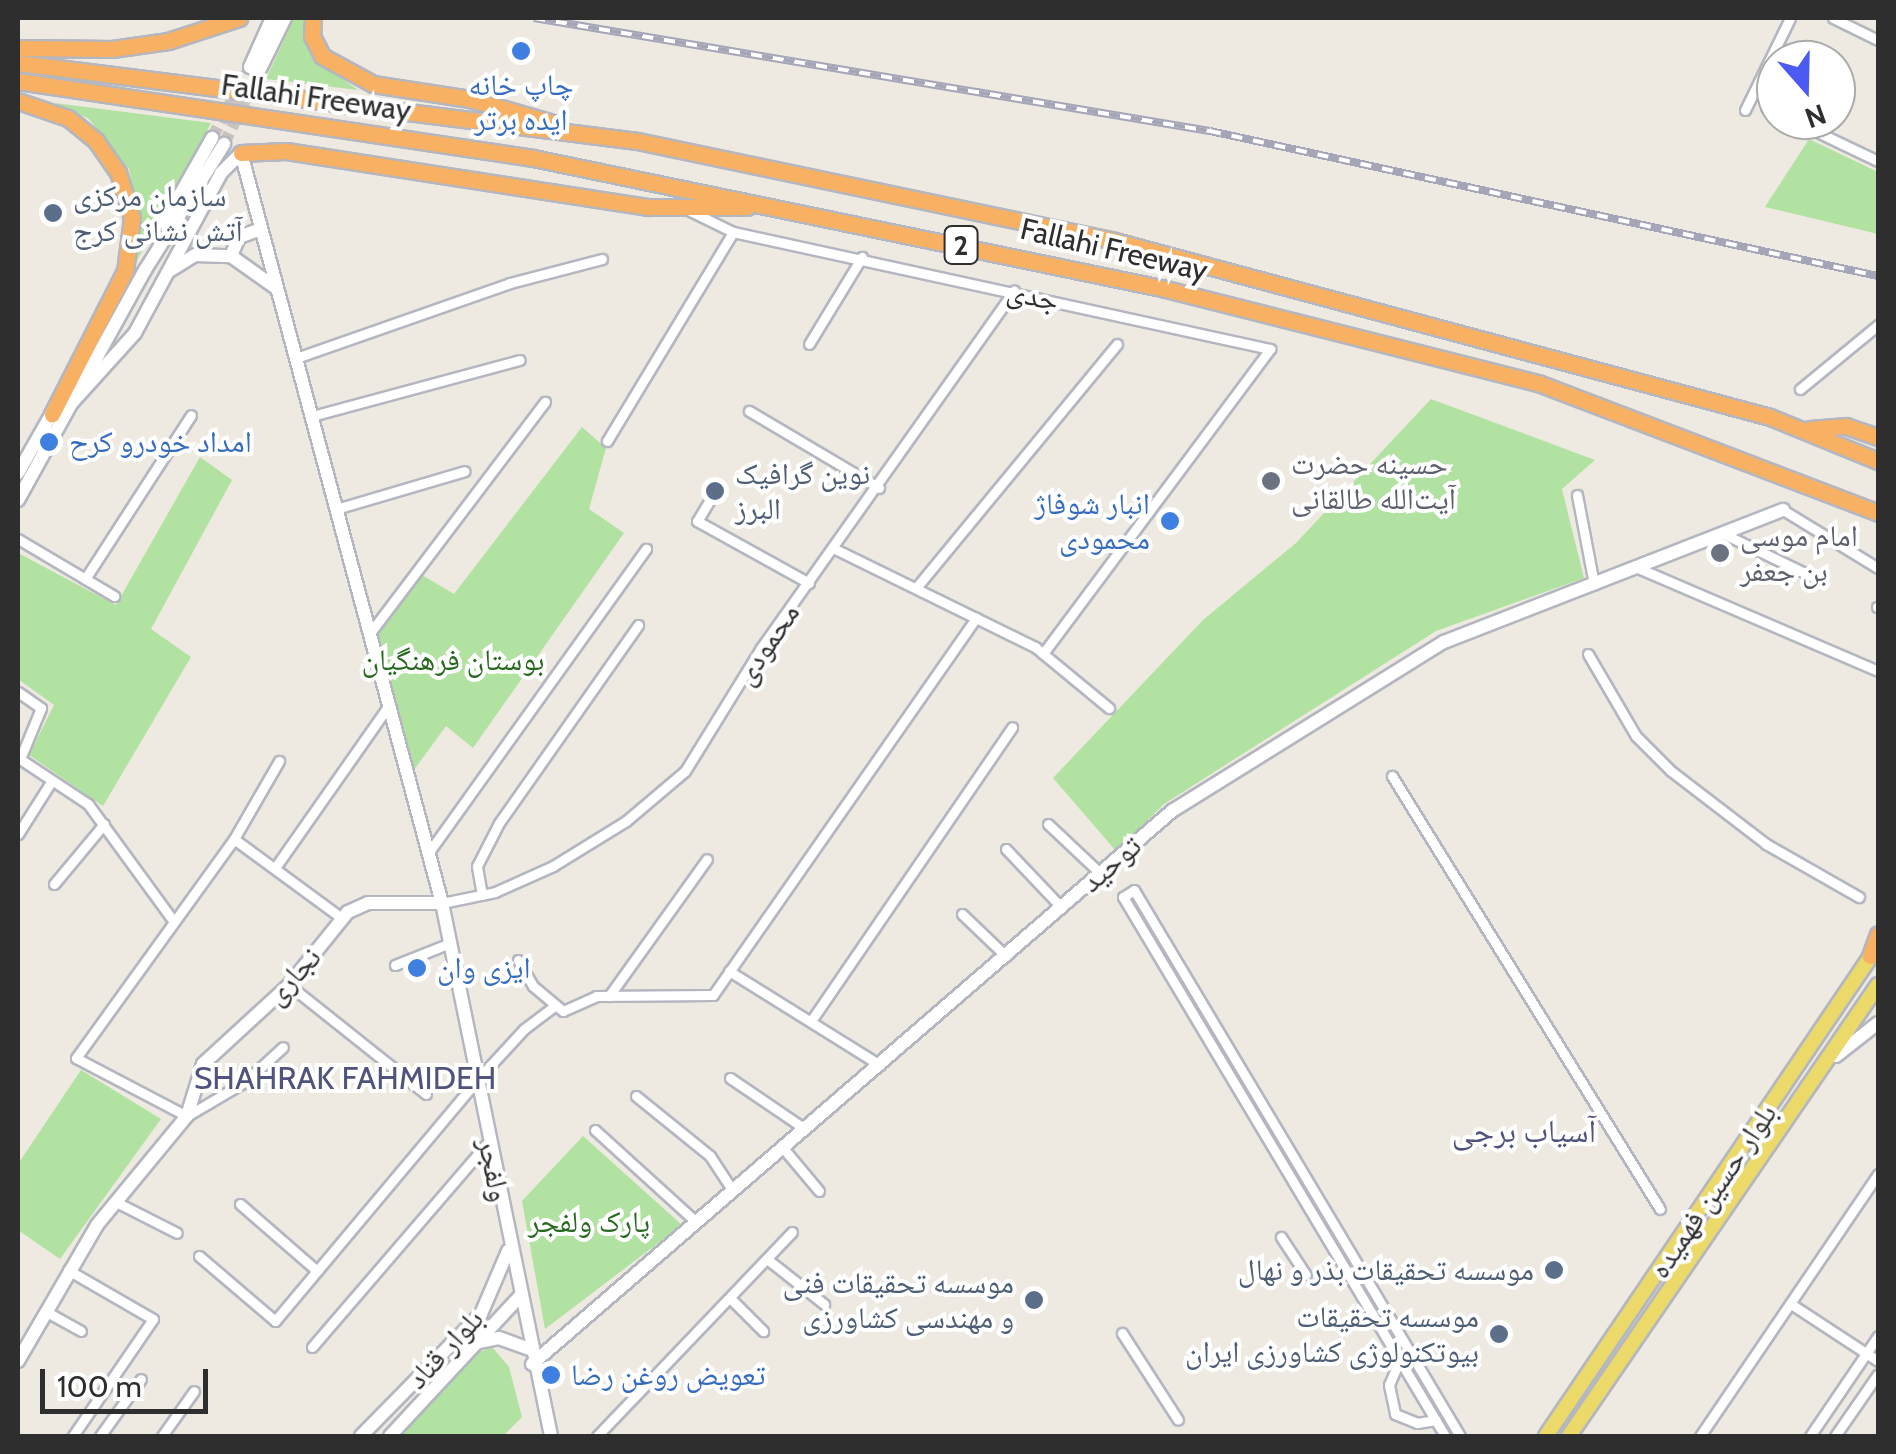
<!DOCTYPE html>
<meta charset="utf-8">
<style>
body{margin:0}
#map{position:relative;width:1896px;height:1454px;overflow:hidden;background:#eeeae1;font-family:Cabin,"Noto Naskh Arabic",sans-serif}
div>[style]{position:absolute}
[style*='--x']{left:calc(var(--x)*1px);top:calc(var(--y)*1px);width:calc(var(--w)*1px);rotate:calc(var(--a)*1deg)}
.green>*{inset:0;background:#b1e2a1}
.secondary-tunnel>*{height:12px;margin-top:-6px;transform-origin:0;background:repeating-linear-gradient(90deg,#c8c4bd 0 12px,transparent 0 18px)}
.roads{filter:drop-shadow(2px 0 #b4b6c0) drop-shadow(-2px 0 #b4b6c0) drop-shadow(0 2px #b4b6c0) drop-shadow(0 -2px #b4b6c0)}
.street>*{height:9px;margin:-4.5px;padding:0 4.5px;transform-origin:4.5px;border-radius:4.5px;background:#fff}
.secondary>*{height:12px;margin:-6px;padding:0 6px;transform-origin:6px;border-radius:6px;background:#fff}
.primary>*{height:14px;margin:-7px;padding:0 7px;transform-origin:7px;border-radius:7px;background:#ebd969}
.highway>*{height:15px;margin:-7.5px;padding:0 7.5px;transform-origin:7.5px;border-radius:7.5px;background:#f8b163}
.rail>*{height:8px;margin-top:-4px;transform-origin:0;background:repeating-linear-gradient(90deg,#fff 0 11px,#a4a5b7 0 22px);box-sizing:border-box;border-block:2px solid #a4a5b7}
.dots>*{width:28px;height:28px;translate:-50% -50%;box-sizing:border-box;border:5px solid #fff;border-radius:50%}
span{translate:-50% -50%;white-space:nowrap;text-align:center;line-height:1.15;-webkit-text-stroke:8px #fff;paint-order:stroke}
.shield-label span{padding:2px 8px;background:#fff;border:2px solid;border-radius:8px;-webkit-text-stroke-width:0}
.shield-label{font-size:28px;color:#2e2e2e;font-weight:700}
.shop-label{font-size:30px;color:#366cbe}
.left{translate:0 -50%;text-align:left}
.right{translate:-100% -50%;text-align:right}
.street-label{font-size:30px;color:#2e2e2e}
.service-label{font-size:30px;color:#4e5e75}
.worship-label{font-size:30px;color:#5b616d}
.park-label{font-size:30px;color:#276a1f}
.neighbourhood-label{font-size:32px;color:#4f537d}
.frame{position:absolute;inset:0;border:20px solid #2e2e2e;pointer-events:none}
.north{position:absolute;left:1756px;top:40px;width:100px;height:100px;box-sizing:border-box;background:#fff;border:2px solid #ababab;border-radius:50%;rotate:160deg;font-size:28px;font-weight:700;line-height:40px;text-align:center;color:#2e2e2e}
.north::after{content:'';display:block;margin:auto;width:35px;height:45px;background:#4a5af3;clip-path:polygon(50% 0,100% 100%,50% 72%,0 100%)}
.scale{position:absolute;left:40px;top:1369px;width:168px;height:45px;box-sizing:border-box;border:5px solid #2e2e2e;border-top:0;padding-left:12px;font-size:30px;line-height:35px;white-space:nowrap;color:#2e2e2e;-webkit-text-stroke:8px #fff;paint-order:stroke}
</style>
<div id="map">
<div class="green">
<div style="clip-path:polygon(294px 18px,306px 18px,317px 60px,358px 90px,266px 79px)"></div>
<div style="clip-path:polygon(55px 103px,211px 123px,134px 266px,141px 228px,129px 169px,89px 119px)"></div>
<div style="clip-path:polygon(1809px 139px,1878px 172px,1878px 234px,1765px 207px)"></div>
<div style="clip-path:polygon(1431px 399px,1595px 460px,1562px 489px,1584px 578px,1436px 631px,1164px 804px,1116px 851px,1053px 778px,1203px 620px,1296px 543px)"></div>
<div style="clip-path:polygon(582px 427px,606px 448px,589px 509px,624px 533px,473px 748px,446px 726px,414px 770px,372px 633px,422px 575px,454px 594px)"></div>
<div style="clip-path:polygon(200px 457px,232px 480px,151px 629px,191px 657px,103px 806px,29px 755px,54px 705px,18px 679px,18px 553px,116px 605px)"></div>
<div style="clip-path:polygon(81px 1070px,161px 1119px,60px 1259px,18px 1230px,18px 1164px)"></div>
<div style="clip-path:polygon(583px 1136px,682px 1225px,545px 1329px,522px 1201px)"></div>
<div style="clip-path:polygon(492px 1347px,509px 1367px,522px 1417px,503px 1436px,401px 1436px,477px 1353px)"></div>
</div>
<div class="secondary-tunnel">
<div style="--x:212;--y:138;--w:81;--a:-61.8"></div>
<div style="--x:224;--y:144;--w:81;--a:-64.4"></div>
</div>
<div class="roads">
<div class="street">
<div style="--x:1833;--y:18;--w:50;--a:26.1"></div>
<div style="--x:1766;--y:107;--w:11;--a:27"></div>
<div style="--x:1745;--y:110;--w:102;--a:-63.9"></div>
<div style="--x:1792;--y:120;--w:95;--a:25.5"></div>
<div style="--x:690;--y:211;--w:48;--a:26"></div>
<div style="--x:733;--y:232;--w:550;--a:12.29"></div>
<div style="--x:1270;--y:349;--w:380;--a:126.7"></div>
<div style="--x:809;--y:344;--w:102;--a:-58.7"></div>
<div style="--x:296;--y:358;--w:227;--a:-19.3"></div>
<div style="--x:510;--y:283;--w:95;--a:-14.6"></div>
<div style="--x:1800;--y:389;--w:101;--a:-39.4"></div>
<div style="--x:749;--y:411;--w:151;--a:30.6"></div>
<div style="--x:312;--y:416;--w:215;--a:-15.1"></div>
<div style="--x:607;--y:441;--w:244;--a:-58.9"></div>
<div style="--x:1577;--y:495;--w:91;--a:79.2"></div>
<div style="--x:711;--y:498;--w:27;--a:121"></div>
<div style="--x:697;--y:521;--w:128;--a:29"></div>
<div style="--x:336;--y:509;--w:134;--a:-16.4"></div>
<div style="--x:1783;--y:510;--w:111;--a:31.4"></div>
<div style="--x:1724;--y:534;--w:99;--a:25.8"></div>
<div style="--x:18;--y:539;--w:112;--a:30.7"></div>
<div style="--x:835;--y:549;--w:223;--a:26.1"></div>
<div style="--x:1035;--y:647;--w:96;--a:39.5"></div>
<div style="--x:1638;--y:568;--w:261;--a:23.2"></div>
<div style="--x:85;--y:579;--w:195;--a:-57.1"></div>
<div style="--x:916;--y:588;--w:316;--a:-50.5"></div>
<div style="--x:1877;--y:607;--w:1;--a:0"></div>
<div style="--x:370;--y:633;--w:290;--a:-52.9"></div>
<div style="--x:1588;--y:654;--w:95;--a:59.7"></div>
<div style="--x:1636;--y:736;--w:49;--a:45"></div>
<div style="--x:1671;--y:771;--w:120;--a:37.5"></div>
<div style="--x:1766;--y:844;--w:107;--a:29.7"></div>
<div style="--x:18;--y:692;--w:28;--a:35"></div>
<div style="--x:41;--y:708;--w:55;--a:112.4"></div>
<div style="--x:20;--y:759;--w:82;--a:33.5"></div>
<div style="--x:88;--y:804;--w:146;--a:53.9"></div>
<div style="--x:279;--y:761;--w:90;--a:120"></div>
<div style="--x:234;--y:839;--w:270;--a:125.8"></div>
<div style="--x:76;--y:1058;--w:125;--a:27.6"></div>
<div style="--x:187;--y:1116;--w:69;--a:-30.7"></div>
<div style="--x:246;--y:1081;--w:50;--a:-42.6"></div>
<div style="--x:1392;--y:776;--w:509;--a:58.25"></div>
<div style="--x:1048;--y:824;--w:71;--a:43.3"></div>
<div style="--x:18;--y:834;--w:62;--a:-57.6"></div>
<div style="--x:234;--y:839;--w:135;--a:36.3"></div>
<div style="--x:1006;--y:849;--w:81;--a:46.5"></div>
<div style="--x:429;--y:852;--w:373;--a:-54.4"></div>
<div style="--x:277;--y:865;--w:195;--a:-55"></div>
<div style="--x:54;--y:884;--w:78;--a:-50.2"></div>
<div style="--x:482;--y:895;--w:29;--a:-100"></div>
<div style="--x:477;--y:866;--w:48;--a:-62.9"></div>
<div style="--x:499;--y:823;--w:242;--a:-54.9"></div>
<div style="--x:442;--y:903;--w:54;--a:-11.7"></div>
<div style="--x:495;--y:892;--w:64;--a:-24.1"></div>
<div style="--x:553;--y:866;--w:86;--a:-31.7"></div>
<div style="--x:626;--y:821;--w:77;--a:-40.3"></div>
<div style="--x:685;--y:771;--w:145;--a:-58.3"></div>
<div style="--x:761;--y:648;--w:438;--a:-54.7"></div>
<div style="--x:962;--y:914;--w:61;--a:43.7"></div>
<div style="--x:518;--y:960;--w:30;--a:60"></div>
<div style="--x:533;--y:986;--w:39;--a:40"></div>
<div style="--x:563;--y:1011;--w:36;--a:-24"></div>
<div style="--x:596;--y:996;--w:117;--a:-0.5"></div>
<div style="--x:713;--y:995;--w:460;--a:-55.1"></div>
<div style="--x:395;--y:965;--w:59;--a:-21.8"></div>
<div style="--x:729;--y:971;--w:178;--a:31.9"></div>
<div style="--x:289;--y:985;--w:175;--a:38.5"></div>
<div style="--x:609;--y:996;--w:168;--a:-54.4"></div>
<div style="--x:811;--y:1021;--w:356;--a:-55.6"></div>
<div style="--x:730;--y:1078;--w:91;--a:34.2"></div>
<div style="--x:636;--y:1096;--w:95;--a:39"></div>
<div style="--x:710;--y:1156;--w:42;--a:56.7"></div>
<div style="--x:595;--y:1130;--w:137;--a:42.3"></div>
<div style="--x:783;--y:1148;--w:56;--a:50.1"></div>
<div style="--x:116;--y:1202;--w:68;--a:26.9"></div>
<div style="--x:240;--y:1204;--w:102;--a:41"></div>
<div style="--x:1281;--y:1237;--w:45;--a:56.7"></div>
<div style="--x:199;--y:1256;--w:100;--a:40.5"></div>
<div style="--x:275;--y:1321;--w:314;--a:-50"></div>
<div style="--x:477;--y:1080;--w:69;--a:-47.3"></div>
<div style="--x:524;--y:1029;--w:39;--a:-37"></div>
<div style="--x:767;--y:1259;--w:73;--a:38.3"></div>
<div style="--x:68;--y:1270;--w:98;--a:30"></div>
<div style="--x:153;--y:1319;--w:142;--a:124.4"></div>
<div style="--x:730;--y:1298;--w:47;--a:45"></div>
<div style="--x:1791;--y:1304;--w:104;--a:33.2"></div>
<div style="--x:45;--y:1311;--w:41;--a:29.1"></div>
<div style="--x:1122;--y:1333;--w:103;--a:57.2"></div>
<div style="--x:312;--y:1347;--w:272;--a:-49.3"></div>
<div style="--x:1400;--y:1359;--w:28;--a:113"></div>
<div style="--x:1389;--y:1385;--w:30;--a:78"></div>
<div style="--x:1395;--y:1414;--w:24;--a:22"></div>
<div style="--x:1417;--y:1423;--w:19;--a:-9"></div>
<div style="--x:100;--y:1436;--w:70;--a:-54.3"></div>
<div style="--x:162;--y:1436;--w:55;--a:-54.6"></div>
<div style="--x:597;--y:1436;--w:282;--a:-46.3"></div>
<div style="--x:1445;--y:1436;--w:628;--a:-120.85"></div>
<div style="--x:1123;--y:897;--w:13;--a:-32"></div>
<div style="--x:1134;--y:890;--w:636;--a:59.16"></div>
<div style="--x:1700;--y:1436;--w:317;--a:-55.8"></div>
<div style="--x:1810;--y:1436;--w:121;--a:-55.8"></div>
<div style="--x:1835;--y:1436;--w:75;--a:-55.3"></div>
</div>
<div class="secondary">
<div style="--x:250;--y:67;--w:54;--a:-65.8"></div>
<div style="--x:259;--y:71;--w:59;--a:-63.9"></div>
<div style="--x:164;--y:223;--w:98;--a:-60.5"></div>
<div style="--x:231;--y:256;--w:21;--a:-67"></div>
<div style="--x:239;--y:237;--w:23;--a:-20"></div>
<div style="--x:171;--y:270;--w:28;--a:-32"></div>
<div style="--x:195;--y:255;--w:36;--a:2"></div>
<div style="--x:231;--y:256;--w:55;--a:35.4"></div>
<div style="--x:70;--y:405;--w:97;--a:-47.9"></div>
<div style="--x:135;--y:333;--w:182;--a:-61.7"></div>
<div style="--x:221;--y:173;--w:28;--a:-45"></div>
<div style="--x:241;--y:153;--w:776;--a:75"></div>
<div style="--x:442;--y:903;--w:544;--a:78.44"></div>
<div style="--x:18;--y:473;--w:75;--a:-60.4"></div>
<div style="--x:18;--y:500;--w:263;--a:-61.1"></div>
<div style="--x:145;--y:270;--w:149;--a:-57.9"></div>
<div style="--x:1836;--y:1056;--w:53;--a:-38.2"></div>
<div style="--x:479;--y:1342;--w:20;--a:-11"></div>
<div style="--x:499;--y:1338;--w:32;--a:20"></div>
<div style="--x:18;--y:1361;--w:157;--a:-59.8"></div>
<div style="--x:97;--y:1225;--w:141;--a:-50.5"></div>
<div style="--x:187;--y:1116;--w:54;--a:-72.9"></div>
<div style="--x:203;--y:1064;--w:117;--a:-42.6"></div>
<div style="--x:289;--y:985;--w:94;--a:-51.1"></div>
<div style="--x:348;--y:912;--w:22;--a:-24"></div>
<div style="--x:368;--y:903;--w:74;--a:0"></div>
<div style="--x:532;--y:1364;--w:846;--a:-40.83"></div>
<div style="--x:1172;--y:811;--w:320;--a:-31.9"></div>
<div style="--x:1444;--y:642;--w:364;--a:-21.3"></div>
<div style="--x:361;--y:1436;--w:171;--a:-45.5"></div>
<div style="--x:481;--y:1314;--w:69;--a:-66.8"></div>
<div style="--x:390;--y:1436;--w:190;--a:-47.1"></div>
</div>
<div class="primary">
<div style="--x:1546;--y:1436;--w:587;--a:-55.9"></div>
<div style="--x:1569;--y:1436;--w:547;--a:-55.58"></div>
</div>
<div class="highway">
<div style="--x:313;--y:18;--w:18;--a:93"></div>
<div style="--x:312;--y:36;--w:22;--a:63"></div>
<div style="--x:322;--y:56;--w:58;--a:28.8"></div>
<div style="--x:373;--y:84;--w:98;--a:8.8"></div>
<div style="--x:470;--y:99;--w:86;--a:16.1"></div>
<div style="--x:18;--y:48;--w:94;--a:0.6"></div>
<div style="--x:112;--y:49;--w:57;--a:-8.1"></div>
<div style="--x:168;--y:41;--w:75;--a:-17.9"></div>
<div style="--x:18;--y:63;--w:624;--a:7.18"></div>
<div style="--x:637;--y:141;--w:488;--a:11.8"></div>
<div style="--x:1115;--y:241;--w:678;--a:15.04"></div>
<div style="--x:1770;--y:417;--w:117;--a:22.2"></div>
<div style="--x:18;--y:81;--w:521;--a:8.5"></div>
<div style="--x:533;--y:158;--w:646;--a:11.69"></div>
<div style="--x:1166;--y:289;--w:384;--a:14.2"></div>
<div style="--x:1538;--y:383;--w:364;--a:20.9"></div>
<div style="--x:18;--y:101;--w:53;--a:18.8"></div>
<div style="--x:68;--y:118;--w:36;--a:39"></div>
<div style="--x:96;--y:141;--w:38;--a:55"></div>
<div style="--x:118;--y:172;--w:48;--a:73.1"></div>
<div style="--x:132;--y:218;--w:53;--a:97.5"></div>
<div style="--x:125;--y:271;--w:161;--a:117"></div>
<div style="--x:241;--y:153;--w:45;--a:-2.5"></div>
<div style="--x:286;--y:151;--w:367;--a:8.8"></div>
<div style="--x:649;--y:207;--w:98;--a:0"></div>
<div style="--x:1810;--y:429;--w:36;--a:-5"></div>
<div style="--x:1846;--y:426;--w:34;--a:19"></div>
<div style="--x:1870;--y:956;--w:23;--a:-70"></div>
</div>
</div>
<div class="rail">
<div style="--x:534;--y:18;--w:685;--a:9.49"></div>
<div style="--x:1210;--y:131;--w:684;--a:12.25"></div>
</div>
<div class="dots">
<div style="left:521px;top:51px;background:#3f7fe0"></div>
<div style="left:53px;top:213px;background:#5c6f8a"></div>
<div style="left:49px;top:442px;background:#3f7fe0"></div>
<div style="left:1271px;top:481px;background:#6b7280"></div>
<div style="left:715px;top:491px;background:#5c6f8a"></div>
<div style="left:1170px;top:521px;background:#3f7fe0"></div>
<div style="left:1720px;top:553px;background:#6b7280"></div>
<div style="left:417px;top:968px;background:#3f7fe0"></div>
<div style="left:1554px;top:1270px;background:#5c6f8a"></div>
<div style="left:1034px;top:1300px;background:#5c6f8a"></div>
<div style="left:1499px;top:1334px;background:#5c6f8a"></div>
<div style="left:551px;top:1375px;background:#3f7fe0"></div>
</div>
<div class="shield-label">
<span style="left:961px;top:245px">2</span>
</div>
<div class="shop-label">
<span style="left:521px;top:102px">چاپ خانه<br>ایده برتر</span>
<span class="left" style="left:69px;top:442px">امداد خودرو کرح</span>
<span class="right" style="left:1150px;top:521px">انبار شوفاژ<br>محمودی</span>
<span class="left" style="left:437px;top:968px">ایزی وان</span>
<span class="left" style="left:571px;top:1375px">تعویض روغن رضا</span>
</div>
<div class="street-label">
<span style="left:316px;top:98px;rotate:8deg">Fallahi Freeway</span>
<span style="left:1114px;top:250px;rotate:13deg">Fallahi Freeway</span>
<span style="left:1033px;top:296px;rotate:13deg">جدی</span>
<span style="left:767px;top:644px;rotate:-56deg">محمودی</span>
<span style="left:1111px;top:864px;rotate:-41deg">توحید</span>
<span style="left:293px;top:976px;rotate:-47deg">نجاری</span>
<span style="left:494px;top:1170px;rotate:79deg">ولفجر</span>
<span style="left:1713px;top:1191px;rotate:-56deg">بلوار حسین فهمیده</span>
<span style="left:445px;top:1349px;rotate:-47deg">بلوار قناد</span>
</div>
<div class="service-label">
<span class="left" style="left:73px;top:213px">سازمان مرکزی<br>آتش نشانی کرج</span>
<span class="left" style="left:735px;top:491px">نوین گرافیک<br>البرز</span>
<span class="right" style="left:1534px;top:1270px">موسسه تحقیقات بذر و نهال</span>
<span class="right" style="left:1014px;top:1300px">موسسه تحقیقات فنی<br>و مهندسی کشاورزی</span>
<span class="right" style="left:1479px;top:1334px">موسسه تحقیقات<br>بیوتکنولوژی کشاورزی ایران</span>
</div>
<div class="worship-label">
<span class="left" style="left:1291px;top:481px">حسینه حضرت<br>آیت‌الله طالقانی</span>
<span class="left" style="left:1740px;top:553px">امام موسی<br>بن جعفر</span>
</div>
<div class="park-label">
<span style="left:453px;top:660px">بوستان فرهنگیان</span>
<span style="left:589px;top:1222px">پارک ولفجر</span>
</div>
<div class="neighbourhood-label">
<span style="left:345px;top:1078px">SHAHRAK FAHMIDEH</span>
<span style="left:1524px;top:1131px">آسیاب برجی</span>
</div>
<div class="frame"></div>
<div class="north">N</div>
<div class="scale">100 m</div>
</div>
